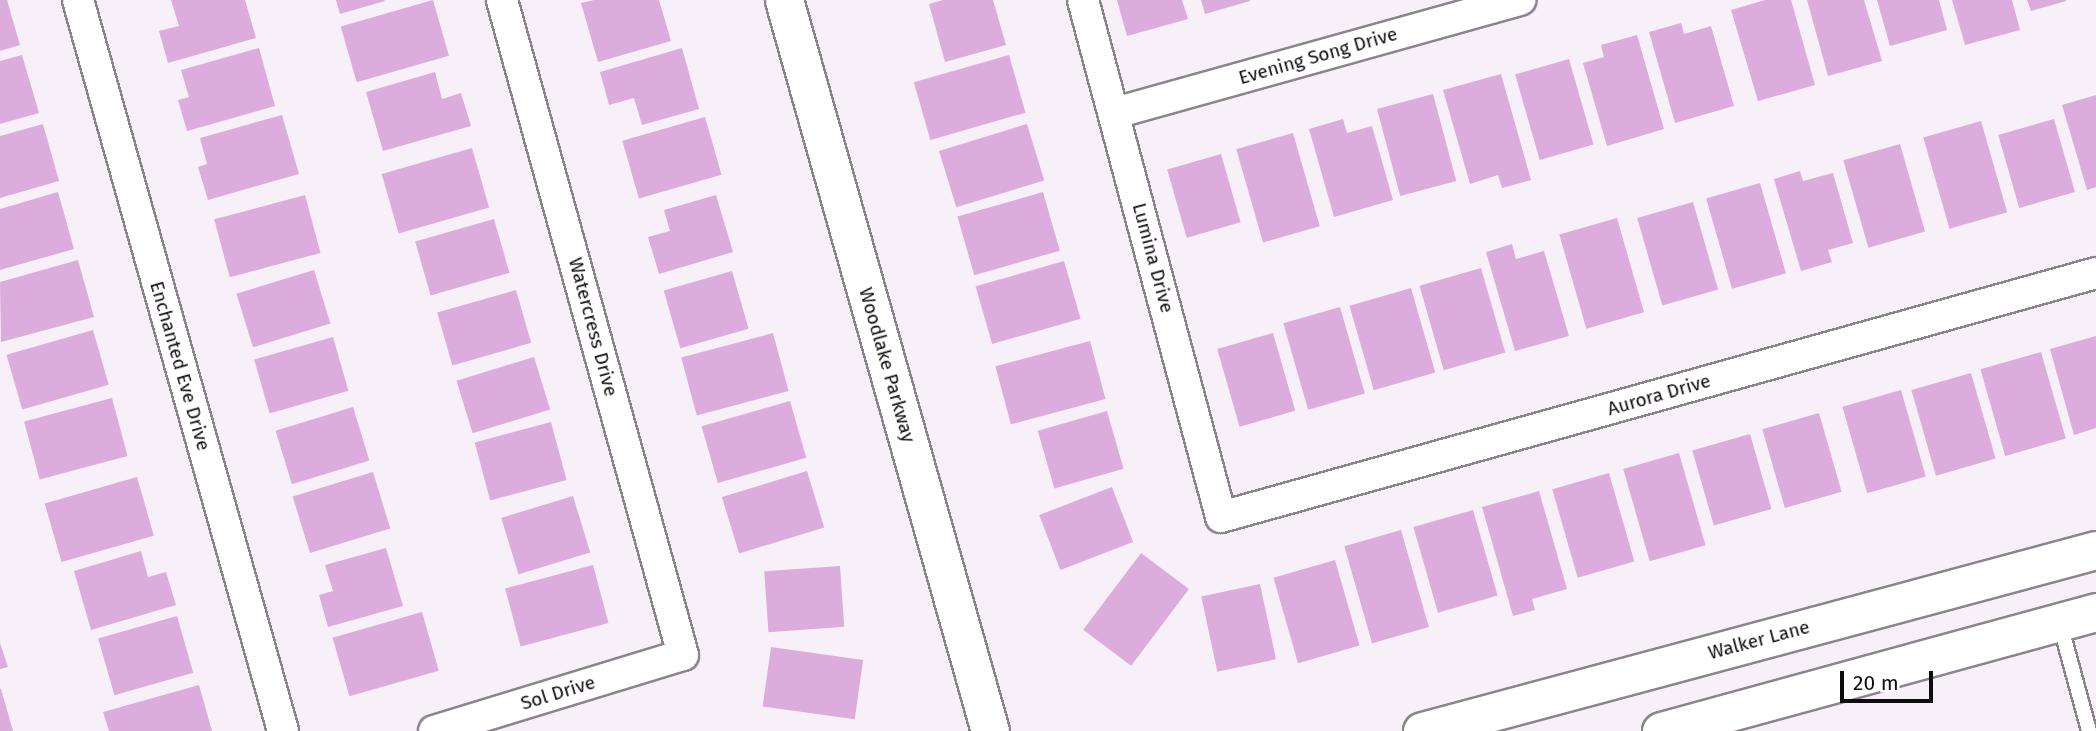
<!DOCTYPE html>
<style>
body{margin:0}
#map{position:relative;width:2096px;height:731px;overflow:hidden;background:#f8f0f8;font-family:"Fira Sans",sans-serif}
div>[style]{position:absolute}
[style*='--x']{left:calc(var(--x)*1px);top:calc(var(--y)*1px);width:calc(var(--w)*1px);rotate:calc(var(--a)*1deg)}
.building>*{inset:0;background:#dcacdc;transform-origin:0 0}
.roads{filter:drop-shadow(2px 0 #8c848c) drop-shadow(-2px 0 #8c848c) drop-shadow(0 2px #8c848c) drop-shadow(0 -2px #8c848c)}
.service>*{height:14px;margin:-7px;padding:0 7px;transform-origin:7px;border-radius:7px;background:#fff}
.minor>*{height:30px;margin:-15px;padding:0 15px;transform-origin:15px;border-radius:15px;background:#fff}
.tertiary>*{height:37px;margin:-18.5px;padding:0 18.5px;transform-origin:18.5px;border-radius:18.5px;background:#fff}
span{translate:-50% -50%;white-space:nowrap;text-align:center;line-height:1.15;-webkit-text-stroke:5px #fff;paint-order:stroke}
.street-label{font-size:19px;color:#0f0c0f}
.scale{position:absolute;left:1840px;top:671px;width:93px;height:32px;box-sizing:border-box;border:4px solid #0f0c0f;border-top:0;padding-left:9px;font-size:21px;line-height:24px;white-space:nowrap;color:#0f0c0f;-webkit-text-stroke:5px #fff;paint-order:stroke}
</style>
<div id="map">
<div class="building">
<div style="clip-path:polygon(0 0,7px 0,20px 45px,0 51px)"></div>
<div style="clip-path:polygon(171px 0,245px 0,256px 38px,168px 63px,159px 31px,179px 26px)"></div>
<div style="clip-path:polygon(336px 0,384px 0,385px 1px,340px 14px)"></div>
<div style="left:433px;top:0;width:58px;height:96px;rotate:74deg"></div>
<div style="clip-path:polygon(594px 0,659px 0,671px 41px,598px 62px,581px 3px)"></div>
<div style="clip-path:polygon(943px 0,993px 0,1006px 45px,945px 62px,929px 4px)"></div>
<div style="clip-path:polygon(1117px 0,1182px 0,1188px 19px,1127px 36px)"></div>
<div style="clip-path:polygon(1201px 0,1250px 0,1250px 1px,1205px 14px)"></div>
<div style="clip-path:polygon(1765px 0,1791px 0,1815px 85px,1758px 101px,1731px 10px)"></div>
<div style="clip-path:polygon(1807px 0,1864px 0,1882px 61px,1828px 76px)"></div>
<div style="clip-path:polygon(1877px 0,1939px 0,1947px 30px,1890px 46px)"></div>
<div style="clip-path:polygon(1952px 0,2012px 0,2020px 30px,1965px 45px)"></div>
<div style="clip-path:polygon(2027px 0,2066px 0,2066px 1px,2031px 11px)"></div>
<div style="clip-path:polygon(1681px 23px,1684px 34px,1711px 26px,1734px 106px,1675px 123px,1649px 32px)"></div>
<div style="clip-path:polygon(1637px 35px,1664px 129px,1607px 146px,1583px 63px,1604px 57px,1601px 45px)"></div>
<div style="clip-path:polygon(259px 48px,275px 106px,187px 131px,178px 100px,189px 97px,181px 70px)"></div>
<div style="clip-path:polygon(682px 48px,699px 109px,642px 125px,634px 98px,609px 105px,600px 72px)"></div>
<div style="clip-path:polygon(22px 55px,39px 113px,0 124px,0 61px)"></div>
<div style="left:1009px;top:55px;width:60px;height:99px;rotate:74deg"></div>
<div style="left:1569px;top:59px;width:89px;height:56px;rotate:74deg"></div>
<div style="clip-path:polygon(435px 72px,442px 99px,461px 93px,471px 126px,383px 151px,366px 92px)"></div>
<div style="clip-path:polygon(1501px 74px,1531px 180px,1502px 188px,1498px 175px,1470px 184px,1443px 90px)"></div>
<div style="left:1433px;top:94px;width:90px;height:58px;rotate:75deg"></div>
<div style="clip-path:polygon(2096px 95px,2096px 187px,2087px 190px,2062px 105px)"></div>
<div style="clip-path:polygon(282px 115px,299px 174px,208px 200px,198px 167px,207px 164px,200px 138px)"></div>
<div style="left:705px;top:117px;width:60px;height:86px;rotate:74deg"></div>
<div style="clip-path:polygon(1343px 119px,1347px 133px,1372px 126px,1393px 200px,1334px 217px,1309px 129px)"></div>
<div style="left:2054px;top:119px;width:76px;height:58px;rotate:74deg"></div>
<div style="left:1981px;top:121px;width:95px;height:60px;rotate:74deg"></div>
<div style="clip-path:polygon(43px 124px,59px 181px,0 198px,0 136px)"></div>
<div style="left:1027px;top:124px;width:59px;height:92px;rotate:73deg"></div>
<div style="left:1293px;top:133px;width:97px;height:59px;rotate:74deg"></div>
<div style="left:1900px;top:144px;width:91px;height:59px;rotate:74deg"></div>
<div style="left:472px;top:148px;width:62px;height:94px;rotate:74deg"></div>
<div style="left:1221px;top:154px;width:71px;height:56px;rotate:74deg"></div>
<div style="clip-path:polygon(1800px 171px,1803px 181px,1833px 173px,1853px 243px,1828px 250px,1832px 262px,1801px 271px,1774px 179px)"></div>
<div style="left:1760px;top:183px;width:94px;height:56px;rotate:74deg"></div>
<div style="clip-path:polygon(58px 192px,74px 249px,0 270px,0 209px)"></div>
<div style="left:1043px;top:192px;width:61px;height:89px;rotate:74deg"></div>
<div style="left:305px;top:195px;width:60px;height:94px;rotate:75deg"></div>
<div style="clip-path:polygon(716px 195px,733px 252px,659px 274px,648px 237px,670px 231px,664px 210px)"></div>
<div style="left:1693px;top:202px;width:91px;height:58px;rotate:74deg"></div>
<div style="left:1617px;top:218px;width:98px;height:60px;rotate:74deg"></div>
<div style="left:494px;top:219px;width:56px;height:82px;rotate:74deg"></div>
<div style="clip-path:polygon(1512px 244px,1516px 259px,1544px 251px,1569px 336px,1515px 351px,1486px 252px)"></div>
<div style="clip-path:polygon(78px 260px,94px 317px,1px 342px,0 282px)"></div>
<div style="left:1064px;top:261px;width:60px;height:92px;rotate:74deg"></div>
<div style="left:1481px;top:268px;width:88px;height:64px;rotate:74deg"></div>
<div style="left:314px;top:270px;width:56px;height:81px;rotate:73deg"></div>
<div style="left:732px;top:271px;width:60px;height:71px;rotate:74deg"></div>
<div style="left:1411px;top:288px;width:88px;height:64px;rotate:74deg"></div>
<div style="left:516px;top:290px;width:55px;height:82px;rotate:74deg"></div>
<div style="left:1340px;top:307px;width:90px;height:59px;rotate:74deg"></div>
<div style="left:93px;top:330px;width:57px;height:90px;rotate:74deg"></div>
<div style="left:773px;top:333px;width:60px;height:95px;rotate:75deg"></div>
<div style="left:1273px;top:333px;width:81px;height:58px;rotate:74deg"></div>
<div style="clip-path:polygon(2096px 336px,2096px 428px,2074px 435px,2050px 349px)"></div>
<div style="left:333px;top:337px;width:56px;height:82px;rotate:74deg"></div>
<div style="left:1090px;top:341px;width:60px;height:98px;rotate:75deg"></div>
<div style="left:2041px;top:352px;width:90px;height:63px;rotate:74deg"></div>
<div style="left:534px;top:357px;width:55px;height:81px;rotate:73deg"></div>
<div style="left:1971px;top:373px;width:89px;height:62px;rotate:74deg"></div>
<div style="left:1901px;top:390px;width:90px;height:61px;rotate:74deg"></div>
<div style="left:112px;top:398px;width:60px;height:91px;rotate:75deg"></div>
<div style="left:790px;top:401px;width:59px;height:92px;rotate:74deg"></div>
<div style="left:353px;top:407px;width:56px;height:81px;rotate:73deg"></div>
<div style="left:1107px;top:411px;width:60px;height:72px;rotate:74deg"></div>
<div style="left:1819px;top:413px;width:82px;height:59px;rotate:74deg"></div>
<div style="left:551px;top:422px;width:60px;height:79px;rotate:75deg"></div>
<div style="left:1750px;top:434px;width:78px;height:60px;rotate:74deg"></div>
<div style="left:1679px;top:453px;width:96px;height:58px;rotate:74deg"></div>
<div style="left:807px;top:471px;width:59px;height:89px;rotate:73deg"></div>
<div style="left:373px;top:472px;width:59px;height:84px;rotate:73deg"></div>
<div style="left:1609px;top:473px;width:92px;height:59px;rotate:74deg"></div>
<div style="left:137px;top:477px;width:61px;height:96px;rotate:74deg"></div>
<div style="left:1112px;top:487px;width:59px;height:78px;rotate:69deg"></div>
<div style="clip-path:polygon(1539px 491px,1567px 589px,1532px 599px,1535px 610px,1513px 616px,1482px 507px)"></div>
<div style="left:573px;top:496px;width:59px;height:75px;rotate:73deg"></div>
<div style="left:1473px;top:510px;width:89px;height:62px;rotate:74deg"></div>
<div style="left:1401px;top:530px;width:101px;height:59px;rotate:74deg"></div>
<div style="clip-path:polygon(386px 548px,403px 606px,328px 627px,319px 595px,333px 591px,325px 565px)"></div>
<div style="clip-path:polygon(141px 551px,148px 577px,166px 572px,176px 605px,91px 630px,74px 571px)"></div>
<div style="left:1141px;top:553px;width:60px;height:96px;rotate:37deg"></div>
<div style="left:1335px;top:560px;width:89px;height:64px;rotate:74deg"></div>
<div style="left:593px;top:565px;width:60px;height:91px;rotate:75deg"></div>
<div style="left:840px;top:566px;width:61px;height:76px;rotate:86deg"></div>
<div style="left:1260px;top:584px;width:77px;height:60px;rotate:78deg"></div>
<div style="left:422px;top:612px;width:61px;height:93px;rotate:74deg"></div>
<div style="left:177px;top:616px;width:59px;height:82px;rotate:74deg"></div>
<div style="clip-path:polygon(0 643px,8px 667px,0 669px)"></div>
<div style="left:771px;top:647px;width:93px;height:60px;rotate:8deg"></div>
<div style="clip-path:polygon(199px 685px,212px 731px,109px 731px,103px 712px)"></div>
<div style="clip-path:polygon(0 689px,1px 689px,13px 731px,0 731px)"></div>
</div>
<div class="roads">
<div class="service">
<div style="--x:2060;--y:624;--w:111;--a:74.8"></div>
</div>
<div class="minor">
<div style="--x:78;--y:0;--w:759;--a:74.33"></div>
<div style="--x:1083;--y:0;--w:535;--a:75.05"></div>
<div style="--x:1221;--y:517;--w:908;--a:-15.58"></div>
<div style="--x:1115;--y:113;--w:421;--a:-15.6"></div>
<div style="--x:434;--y:731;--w:260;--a:-17"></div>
<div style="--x:683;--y:655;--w:680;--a:-105.45"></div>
</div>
<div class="tertiary">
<div style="--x:784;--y:0;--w:759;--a:74.26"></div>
<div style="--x:1422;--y:731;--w:698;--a:-15.03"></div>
<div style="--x:1661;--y:731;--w:451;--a:-15.3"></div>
</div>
</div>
<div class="street-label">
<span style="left:1318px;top:56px;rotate:-16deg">Evening Song Drive</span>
<span style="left:1153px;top:258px;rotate:75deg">Lumina Drive</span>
<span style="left:593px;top:327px;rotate:75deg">Watercress Drive</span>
<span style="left:887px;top:365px;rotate:74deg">Woodlake Parkway</span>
<span style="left:180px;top:366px;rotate:74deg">Enchanted Eve Drive</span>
<span style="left:1659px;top:395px;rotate:-16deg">Aurora Drive</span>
<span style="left:1759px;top:640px;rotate:-15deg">Walker Lane</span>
<span style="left:558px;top:693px;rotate:-17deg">Sol Drive</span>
</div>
<div class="scale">20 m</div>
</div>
